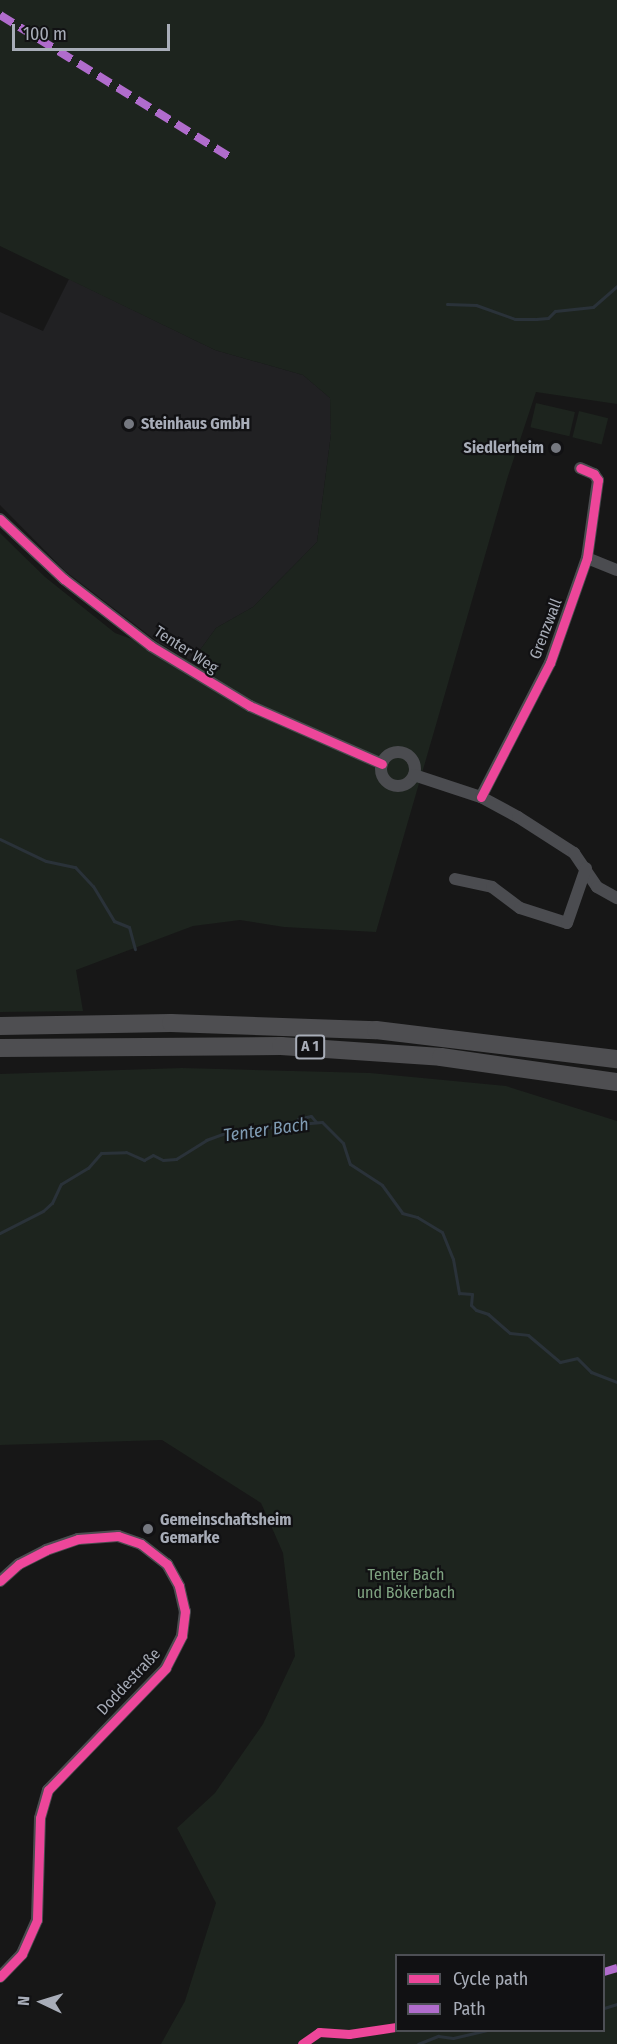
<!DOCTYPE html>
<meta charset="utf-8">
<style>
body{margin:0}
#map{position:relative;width:617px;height:2044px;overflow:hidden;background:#171717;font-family:"Fira Sans Condensed",sans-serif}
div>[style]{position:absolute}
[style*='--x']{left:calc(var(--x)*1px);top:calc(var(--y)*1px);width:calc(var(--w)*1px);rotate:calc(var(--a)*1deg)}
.built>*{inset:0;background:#212123}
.green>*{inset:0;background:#1d241e;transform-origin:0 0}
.stream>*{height:3px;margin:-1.5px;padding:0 1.5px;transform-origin:1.5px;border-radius:1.5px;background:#2a3239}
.minor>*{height:12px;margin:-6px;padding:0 6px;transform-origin:6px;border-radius:6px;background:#4b4c50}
.minor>.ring{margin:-6px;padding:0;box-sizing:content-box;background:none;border:12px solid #4b4c50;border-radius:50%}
.highway>*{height:18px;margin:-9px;padding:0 9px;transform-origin:9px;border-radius:9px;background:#4e4e51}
.quiet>*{height:8px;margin-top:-4px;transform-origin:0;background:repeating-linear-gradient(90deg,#b06ccc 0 15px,transparent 0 23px)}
.cycleway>*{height:9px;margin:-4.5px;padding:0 4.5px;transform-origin:4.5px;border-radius:4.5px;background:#ed469a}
.dots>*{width:16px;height:16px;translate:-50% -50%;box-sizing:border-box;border:3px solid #111113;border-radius:50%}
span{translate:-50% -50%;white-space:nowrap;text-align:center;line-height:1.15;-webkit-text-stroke:4.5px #111113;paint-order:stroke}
.shield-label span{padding:2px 4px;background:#111113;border:2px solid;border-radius:4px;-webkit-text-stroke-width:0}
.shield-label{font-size:15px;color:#a8adb8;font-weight:700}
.poi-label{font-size:16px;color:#a8adb8;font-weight:700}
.left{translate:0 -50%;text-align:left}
.right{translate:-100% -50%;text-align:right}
.street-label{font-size:16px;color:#a8adb8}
.park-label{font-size:16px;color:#7fa381}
.water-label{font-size:18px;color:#7f9bb3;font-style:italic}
.legend{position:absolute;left:395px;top:1954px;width:210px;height:78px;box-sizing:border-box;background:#111113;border:2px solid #4d4f55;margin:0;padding:8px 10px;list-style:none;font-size:18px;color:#a8adb8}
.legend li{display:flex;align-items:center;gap:12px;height:30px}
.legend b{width:30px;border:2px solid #4d4f55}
.north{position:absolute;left:12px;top:1972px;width:60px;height:60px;-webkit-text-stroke:4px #111113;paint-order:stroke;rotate:274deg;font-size:16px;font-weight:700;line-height:24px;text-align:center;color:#a8adb8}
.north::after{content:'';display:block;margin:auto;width:21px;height:27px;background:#a8adb8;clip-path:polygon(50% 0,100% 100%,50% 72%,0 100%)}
.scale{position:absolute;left:12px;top:24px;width:158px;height:27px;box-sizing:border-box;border:3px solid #a8adb8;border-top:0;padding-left:8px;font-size:18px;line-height:21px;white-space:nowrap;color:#a8adb8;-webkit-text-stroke:4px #111113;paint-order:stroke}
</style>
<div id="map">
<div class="built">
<div style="clip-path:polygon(69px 279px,215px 350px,303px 375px,330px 398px,331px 434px,317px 542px,253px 607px,216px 628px,192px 661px,159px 643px,65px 571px,0 505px,0 312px,43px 331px)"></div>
</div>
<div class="green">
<div style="clip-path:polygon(0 0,617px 0,617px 404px,536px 392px,508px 476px,376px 932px,284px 927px,240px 920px,193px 926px,76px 970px,83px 1011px,0 1012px,0 533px,45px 577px,115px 633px,192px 661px,216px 628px,253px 607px,317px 542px,331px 434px,330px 398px,303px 375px,215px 350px,0 246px)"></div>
<div style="left:536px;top:403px;width:40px;height:25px;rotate:13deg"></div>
<div style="left:579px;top:411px;width:30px;height:27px;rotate:14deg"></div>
<div style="clip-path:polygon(evenodd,182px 1068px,370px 1073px,506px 1086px,617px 1121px,617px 2044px,161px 2044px,185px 2001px,216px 1903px,177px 1828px,215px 1793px,263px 1724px,295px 1656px,283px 1553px,261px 1503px,162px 1440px,0 1445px,0 1074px,182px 1068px,396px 1956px,604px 1956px,604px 2030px,396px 2030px,396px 1956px)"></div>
</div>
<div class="stream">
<div style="--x:447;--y:304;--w:29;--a:2"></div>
<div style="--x:476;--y:305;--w:41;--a:19.7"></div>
<div style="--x:515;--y:319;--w:21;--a:0"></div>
<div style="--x:536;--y:319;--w:12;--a:-5"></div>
<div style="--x:548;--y:318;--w:10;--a:-45"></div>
<div style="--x:555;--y:311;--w:38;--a:-6"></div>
<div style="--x:593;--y:307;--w:32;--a:-41"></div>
<div style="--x:0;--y:839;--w:51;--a:25.6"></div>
<div style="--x:46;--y:861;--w:30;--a:12"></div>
<div style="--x:75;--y:867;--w:26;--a:47"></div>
<div style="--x:93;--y:886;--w:41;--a:59"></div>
<div style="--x:114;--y:921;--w:16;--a:22"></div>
<div style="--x:129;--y:927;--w:23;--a:75"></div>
<div style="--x:298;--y:1119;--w:13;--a:-13"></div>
<div style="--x:311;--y:1116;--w:8;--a:50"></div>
<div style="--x:0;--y:1233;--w:48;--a:-27.1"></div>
<div style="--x:43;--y:1211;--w:12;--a:-42"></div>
<div style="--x:52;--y:1203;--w:21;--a:-65"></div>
<div style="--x:61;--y:1184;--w:31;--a:-31"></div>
<div style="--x:88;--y:1168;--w:20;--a:-49"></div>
<div style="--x:101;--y:1153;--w:25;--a:-2"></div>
<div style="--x:126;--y:1152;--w:20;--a:24"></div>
<div style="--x:144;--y:1160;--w:10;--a:-29"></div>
<div style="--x:153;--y:1155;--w:11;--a:27"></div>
<div style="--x:163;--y:1160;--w:13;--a:-4"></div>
<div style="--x:176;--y:1159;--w:36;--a:-32"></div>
<div style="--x:206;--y:1140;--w:23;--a:-20"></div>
<div style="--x:228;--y:1132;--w:10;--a:24"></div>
<div style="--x:237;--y:1136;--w:40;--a:-14.4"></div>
<div style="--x:276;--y:1126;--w:46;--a:-5"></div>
<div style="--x:322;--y:1122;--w:30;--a:45"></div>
<div style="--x:343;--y:1143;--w:22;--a:72"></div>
<div style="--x:350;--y:1164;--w:38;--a:33"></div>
<div style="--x:382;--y:1185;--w:34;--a:54"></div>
<div style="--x:402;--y:1213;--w:16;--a:15"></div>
<div style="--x:417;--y:1217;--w:29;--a:31"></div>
<div style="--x:442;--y:1232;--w:29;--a:68"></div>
<div style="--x:453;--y:1259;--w:35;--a:80"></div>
<div style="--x:459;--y:1293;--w:13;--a:4"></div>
<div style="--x:472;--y:1294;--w:11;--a:95"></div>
<div style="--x:471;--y:1305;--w:7;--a:45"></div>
<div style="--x:476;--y:1310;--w:13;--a:18"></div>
<div style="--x:488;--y:1314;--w:29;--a:41"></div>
<div style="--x:510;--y:1333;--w:18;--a:6"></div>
<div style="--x:528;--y:1335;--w:42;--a:40.2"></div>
<div style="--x:560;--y:1362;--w:17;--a:-13"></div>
<div style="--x:577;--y:1358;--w:20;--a:45"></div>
<div style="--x:591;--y:1372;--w:28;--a:21"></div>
<div style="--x:604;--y:2008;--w:14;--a:-17"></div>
<div style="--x:497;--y:2030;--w:20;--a:0"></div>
<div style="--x:418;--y:2044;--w:22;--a:-22"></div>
<div style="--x:438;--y:2036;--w:15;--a:8"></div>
<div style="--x:453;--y:2038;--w:35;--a:-13"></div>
</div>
<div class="minor">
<div style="--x:0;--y:519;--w:88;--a:43.2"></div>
<div style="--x:64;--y:579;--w:110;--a:37.6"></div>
<div style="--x:151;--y:646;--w:116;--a:31.2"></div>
<div style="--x:250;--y:706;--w:144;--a:23.7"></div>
<div style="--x:587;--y:558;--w:32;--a:22"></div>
<div class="ring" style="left:381px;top:752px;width:22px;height:22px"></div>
<div style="--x:414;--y:775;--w:71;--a:18.2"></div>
<div style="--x:481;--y:797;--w:42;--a:28.4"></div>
<div style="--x:518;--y:817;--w:67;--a:32.7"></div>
<div style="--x:574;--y:853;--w:41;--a:55.9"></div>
<div style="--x:597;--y:887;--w:23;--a:29"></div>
<div style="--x:481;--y:797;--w:151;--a:-62.8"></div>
<div style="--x:550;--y:663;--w:111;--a:-70.6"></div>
<div style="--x:587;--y:558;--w:79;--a:-82"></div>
<div style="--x:598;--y:480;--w:7;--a:-124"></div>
<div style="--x:594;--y:474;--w:15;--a:-157"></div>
<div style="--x:455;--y:879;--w:38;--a:12"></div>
<div style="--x:492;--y:887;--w:35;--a:37"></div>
<div style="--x:520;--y:908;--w:49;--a:17.7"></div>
<div style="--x:567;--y:923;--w:58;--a:-70.9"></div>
<div style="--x:0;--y:1581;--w:25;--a:-42"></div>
<div style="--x:19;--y:1564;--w:30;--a:-27"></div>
<div style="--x:46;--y:1550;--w:34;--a:-19"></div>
<div style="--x:78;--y:1539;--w:40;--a:-4.3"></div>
<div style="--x:118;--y:1536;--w:24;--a:19"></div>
<div style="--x:141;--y:1544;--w:33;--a:38"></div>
<div style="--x:167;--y:1564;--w:25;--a:61"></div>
<div style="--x:179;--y:1586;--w:26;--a:77"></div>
<div style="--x:185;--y:1611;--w:25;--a:97"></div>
<div style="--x:182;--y:1636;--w:36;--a:117"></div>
<div style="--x:166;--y:1668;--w:170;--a:134"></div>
<div style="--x:48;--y:1790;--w:29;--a:106"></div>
<div style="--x:40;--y:1818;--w:102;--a:91.7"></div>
<div style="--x:37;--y:1920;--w:37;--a:114"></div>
<div style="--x:22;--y:1954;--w:32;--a:134"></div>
</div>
<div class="highway">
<div style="--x:0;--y:1026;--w:171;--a:-1"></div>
<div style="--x:171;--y:1023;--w:205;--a:2"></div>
<div style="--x:376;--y:1030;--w:243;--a:6.9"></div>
<div style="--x:0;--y:1048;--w:281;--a:-0.4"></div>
<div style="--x:281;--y:1046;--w:160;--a:3.9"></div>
<div style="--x:441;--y:1057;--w:178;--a:8.1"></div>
</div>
<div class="quiet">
<div style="--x:0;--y:15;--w:274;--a:31.7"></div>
<div style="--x:604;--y:1972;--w:14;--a:-17"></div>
</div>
<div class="cycleway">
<div style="--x:0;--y:519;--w:88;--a:43.2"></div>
<div style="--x:64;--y:579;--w:110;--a:37.6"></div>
<div style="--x:151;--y:646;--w:116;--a:31.2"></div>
<div style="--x:250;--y:706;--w:144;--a:23.7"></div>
<div style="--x:481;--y:797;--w:151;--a:-62.8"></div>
<div style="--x:550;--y:663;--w:111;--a:-70.6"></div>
<div style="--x:587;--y:558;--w:79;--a:-82"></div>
<div style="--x:598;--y:480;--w:7;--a:-124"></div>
<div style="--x:594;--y:474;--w:15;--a:-157"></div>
<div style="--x:0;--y:1581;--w:25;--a:-42"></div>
<div style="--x:19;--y:1564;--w:30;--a:-27"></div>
<div style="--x:46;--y:1550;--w:34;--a:-19"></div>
<div style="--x:78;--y:1539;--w:40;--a:-4.3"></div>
<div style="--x:118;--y:1536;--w:24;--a:19"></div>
<div style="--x:141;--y:1544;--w:33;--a:38"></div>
<div style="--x:167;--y:1564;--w:25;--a:61"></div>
<div style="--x:179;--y:1586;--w:26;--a:77"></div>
<div style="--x:185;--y:1611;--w:25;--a:97"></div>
<div style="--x:182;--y:1636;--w:36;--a:117"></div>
<div style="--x:166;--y:1668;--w:170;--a:134"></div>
<div style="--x:48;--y:1790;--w:29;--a:106"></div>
<div style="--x:40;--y:1818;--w:102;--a:91.7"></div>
<div style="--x:37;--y:1920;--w:37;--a:114"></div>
<div style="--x:22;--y:1954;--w:32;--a:134"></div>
<div style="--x:302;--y:2044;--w:21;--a:-35"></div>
<div style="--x:319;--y:2032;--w:30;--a:4"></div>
<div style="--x:349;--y:2034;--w:48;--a:-8.5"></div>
</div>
<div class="dots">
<div style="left:129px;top:424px;background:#757880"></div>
<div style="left:556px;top:448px;background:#757880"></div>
<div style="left:148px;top:1529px;background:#757880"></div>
</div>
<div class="shield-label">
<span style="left:310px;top:1047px">A 1</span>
</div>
<div class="poi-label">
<span class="left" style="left:141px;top:424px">Steinhaus GmbH</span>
<span class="right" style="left:544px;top:448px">Siedlerheim</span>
<span class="left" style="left:160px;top:1529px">Gemeinschaftsheim<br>Gemarke</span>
</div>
<div class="street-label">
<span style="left:546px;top:629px;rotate:-69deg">Grenzwall</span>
<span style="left:186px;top:650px;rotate:33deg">Tenter Weg</span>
<span style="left:129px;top:1682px;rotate:-47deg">Doddestraße</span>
</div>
<div class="park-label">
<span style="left:406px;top:1584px">Tenter Bach<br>und Bökerbach</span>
</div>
<div class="water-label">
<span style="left:266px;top:1130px;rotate:-8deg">Tenter Bach</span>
</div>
<ul class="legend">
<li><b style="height:8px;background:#ed469a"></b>Cycle path</li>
<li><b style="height:8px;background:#b06ccc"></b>Path</li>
</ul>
<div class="north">N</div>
<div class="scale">100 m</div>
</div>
